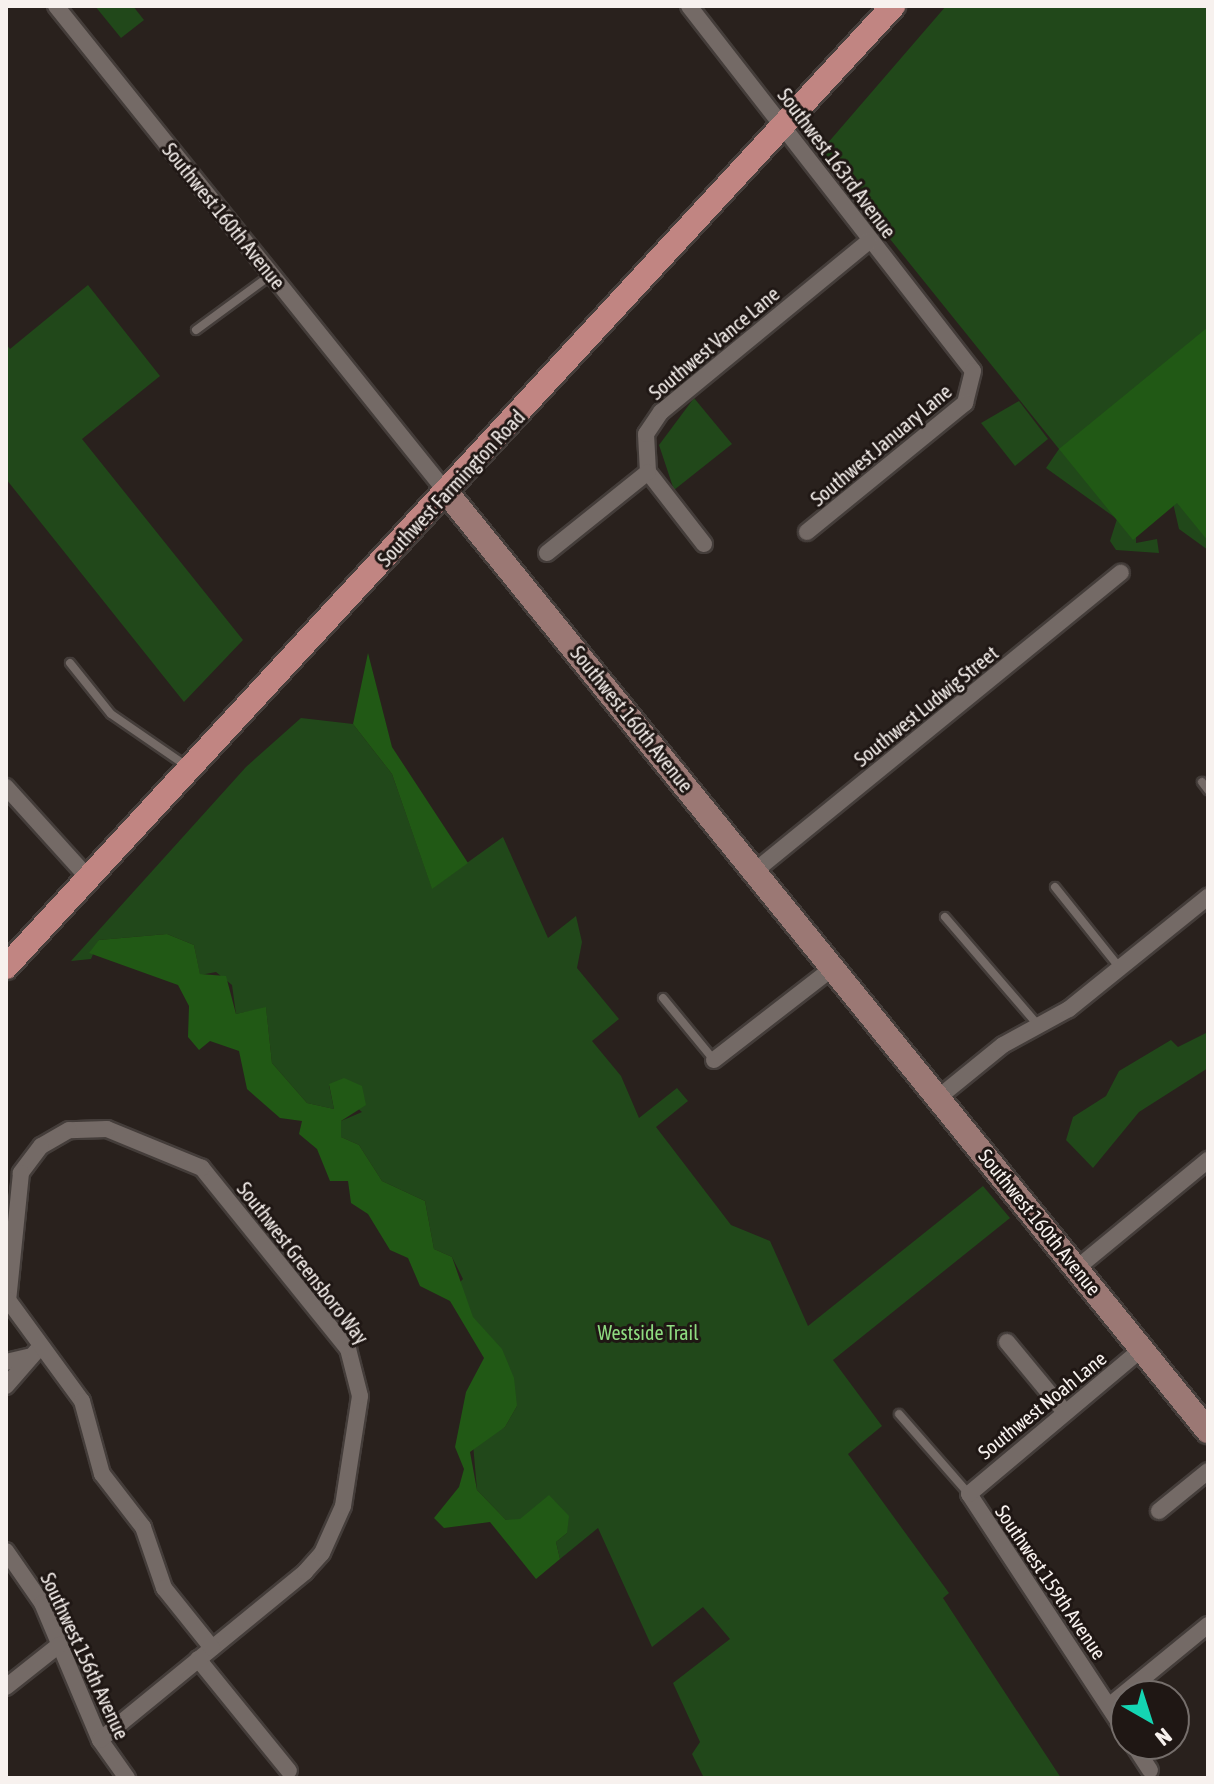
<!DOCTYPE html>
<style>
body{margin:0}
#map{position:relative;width:1214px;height:1784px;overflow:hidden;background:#29211d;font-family:"Asap Condensed",sans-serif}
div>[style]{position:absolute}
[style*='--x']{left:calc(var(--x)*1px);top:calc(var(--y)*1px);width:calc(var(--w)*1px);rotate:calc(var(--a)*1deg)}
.green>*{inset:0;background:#21481a}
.forest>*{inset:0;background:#215915}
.roads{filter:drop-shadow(2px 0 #443d3a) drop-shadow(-2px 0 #443d3a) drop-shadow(0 2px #443d3a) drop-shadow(0 -2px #443d3a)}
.lane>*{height:8px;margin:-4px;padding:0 4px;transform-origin:4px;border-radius:4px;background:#746a66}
.street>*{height:16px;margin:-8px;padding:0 8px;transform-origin:8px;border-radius:8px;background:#746a66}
.secondary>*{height:24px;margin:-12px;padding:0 12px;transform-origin:12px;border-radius:12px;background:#9b7874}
.primary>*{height:24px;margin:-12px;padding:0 12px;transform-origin:12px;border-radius:12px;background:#c18582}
span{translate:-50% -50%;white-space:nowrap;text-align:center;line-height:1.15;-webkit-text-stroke:6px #1f1714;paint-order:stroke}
.street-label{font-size:20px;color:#f7f1ee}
.park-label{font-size:20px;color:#8edb80}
.frame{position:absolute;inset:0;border:8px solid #f7f1ee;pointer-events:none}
.north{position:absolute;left:1110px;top:1680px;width:80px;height:80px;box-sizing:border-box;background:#1f1714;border:2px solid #756e6b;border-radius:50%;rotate:141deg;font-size:22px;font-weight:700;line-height:32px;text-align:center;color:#f7f1ee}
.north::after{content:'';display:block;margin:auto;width:28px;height:36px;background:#14d5b3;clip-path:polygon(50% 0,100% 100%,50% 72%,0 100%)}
</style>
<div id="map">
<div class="green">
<div style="clip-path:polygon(95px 6px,133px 6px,144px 20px,121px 38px)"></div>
<div style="clip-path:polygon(946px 6px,1208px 6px,1208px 550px,1179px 529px,1170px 490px,1157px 518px,1136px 536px,1136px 543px,1157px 539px,1159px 553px,1116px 550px,1110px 541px,1117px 519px,1046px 468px,1059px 449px,820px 152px)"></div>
<div style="clip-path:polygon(88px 285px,160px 376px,82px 439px,243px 640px,184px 702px,6px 479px,6px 344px,10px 349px)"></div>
<div style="clip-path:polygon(694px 398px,732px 444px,674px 490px,659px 445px)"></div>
<div style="clip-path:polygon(1019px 401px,1048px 439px,1015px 466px,981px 423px)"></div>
<div style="clip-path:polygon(301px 718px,353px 724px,392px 774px,432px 888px,503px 837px,548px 938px,576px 916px,582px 942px,577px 968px,619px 1019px,592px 1041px,621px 1076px,639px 1118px,677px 1088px,688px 1101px,656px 1127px,731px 1225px,770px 1241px,808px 1326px,983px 1186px,1010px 1218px,833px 1360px,882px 1426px,848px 1454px,949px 1593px,943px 1598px,1061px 1778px,704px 1778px,692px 1754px,700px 1742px,673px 1683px,730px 1639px,703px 1607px,652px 1647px,598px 1528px,560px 1559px,556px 1542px,567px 1533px,506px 1520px,477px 1490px,473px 1444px,505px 1427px,517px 1406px,449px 1293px,463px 1279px,452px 1257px,434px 1249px,425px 1201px,382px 1181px,359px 1145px,341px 1137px,341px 1121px,362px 1112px,329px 1085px,334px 1109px,307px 1103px,272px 1063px,266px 1008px,236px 1014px,232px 985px,216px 972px,200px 975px,194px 945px,167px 934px,99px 940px,91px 959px,71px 961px,246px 767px)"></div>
<div style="clip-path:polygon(1208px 1032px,1208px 1068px,1139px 1112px,1093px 1168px,1066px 1140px,1073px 1117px,1106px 1096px,1119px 1071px,1171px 1040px,1178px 1047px)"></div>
</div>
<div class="forest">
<div style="clip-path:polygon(1208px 327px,1208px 541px,1177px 503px,1133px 540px,1059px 449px)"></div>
<div style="clip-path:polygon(368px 653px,392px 747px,468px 863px,432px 889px,392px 774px,353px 724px)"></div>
<div style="clip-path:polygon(167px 934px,194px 945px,200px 974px,226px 976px,236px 1014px,266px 1007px,272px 1063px,307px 1103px,334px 1109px,329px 1084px,344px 1078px,362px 1086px,366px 1105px,341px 1121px,341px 1137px,359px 1145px,382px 1181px,425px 1201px,434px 1249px,452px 1257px,473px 1317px,502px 1349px,514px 1378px,517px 1406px,505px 1427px,470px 1452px,477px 1490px,506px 1520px,520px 1519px,549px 1495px,569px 1516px,567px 1533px,556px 1542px,560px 1559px,536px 1579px,490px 1522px,444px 1528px,434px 1518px,459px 1487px,464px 1469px,455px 1447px,466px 1392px,484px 1358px,450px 1301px,420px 1286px,408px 1258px,390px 1250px,368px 1214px,351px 1203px,348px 1181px,330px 1181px,317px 1149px,299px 1134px,302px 1121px,280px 1118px,247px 1089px,239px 1051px,210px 1041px,199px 1050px,188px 1037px,189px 1006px,178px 985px,89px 953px,99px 940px)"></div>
</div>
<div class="roads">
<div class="lane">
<div style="--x:196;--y:330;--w:93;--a:-36.3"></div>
<div style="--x:70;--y:663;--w:65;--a:51.2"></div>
<div style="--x:111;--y:714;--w:93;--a:34.5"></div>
<div style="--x:1202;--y:782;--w:10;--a:53"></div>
<div style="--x:1055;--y:887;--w:104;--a:51.3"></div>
<div style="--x:945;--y:917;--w:143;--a:49.3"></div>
<div style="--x:663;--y:998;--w:80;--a:50.6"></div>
<div style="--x:899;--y:1414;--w:106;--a:48.8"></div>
</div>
<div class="street">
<div style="--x:56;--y:6;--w:625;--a:51.24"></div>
<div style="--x:689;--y:6;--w:462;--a:52.1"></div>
<div style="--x:973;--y:371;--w:33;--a:104"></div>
<div style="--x:965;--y:403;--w:204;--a:140.8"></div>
<div style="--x:704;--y:544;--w:91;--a:-127.9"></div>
<div style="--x:648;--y:472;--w:38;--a:-93"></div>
<div style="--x:646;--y:434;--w:27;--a:-56"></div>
<div style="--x:661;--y:412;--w:269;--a:-39.4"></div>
<div style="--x:547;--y:553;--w:129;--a:-38.7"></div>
<div style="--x:6;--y:787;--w:124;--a:47.9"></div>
<div style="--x:755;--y:871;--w:472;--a:-39.2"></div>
<div style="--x:714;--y:1060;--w:152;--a:-37.8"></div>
<div style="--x:939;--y:1097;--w:82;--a:-39.1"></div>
<div style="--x:1003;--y:1045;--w:75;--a:-28.6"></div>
<div style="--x:1069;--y:1009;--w:179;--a:-38.9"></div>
<div style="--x:1077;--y:1268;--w:170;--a:-39.5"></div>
<div style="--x:1007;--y:1342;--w:91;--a:50.4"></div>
<div style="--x:6;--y:1362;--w:23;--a:-13"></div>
<div style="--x:6;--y:1386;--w:52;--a:-48.9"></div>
<div style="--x:1159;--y:1511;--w:63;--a:-39.2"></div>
<div style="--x:6;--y:1551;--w:63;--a:55.3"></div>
<div style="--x:42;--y:1603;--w:149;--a:67.1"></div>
<div style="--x:100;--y:1740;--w:47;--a:54.6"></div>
<div style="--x:198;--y:1659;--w:144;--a:50.9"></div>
<div style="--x:6;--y:1687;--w:68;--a:-38.4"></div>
<div style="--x:1109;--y:1706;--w:128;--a:-39.3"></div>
<div style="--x:1126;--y:1733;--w:286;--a:-123.3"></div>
<div style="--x:969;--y:1494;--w:226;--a:-40"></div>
<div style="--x:100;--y:1740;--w:265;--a:-39.3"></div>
<div style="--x:305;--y:1572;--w:25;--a:-48"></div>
<div style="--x:322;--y:1553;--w:51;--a:-65.9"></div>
<div style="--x:343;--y:1506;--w:111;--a:-81.2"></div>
<div style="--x:360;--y:1396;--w:49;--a:-104.3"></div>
<div style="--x:348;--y:1349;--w:233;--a:-128.9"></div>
<div style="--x:202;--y:1168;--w:103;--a:-157.7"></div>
<div style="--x:107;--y:1129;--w:38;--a:178"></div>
<div style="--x:69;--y:1130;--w:32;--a:150"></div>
<div style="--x:41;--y:1146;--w:34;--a:127"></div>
<div style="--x:21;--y:1173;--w:128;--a:95.8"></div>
<div style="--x:8;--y:1300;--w:125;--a:53.8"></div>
<div style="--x:82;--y:1401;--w:76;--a:74.7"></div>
<div style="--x:102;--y:1474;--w:67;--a:52.3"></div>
<div style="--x:143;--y:1527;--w:65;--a:71"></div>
<div style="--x:164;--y:1588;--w:77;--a:51.3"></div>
<div style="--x:1133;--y:1744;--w:31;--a:57"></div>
</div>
<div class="secondary">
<div style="--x:447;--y:493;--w:1208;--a:50.95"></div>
</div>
<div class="primary">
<div style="--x:6;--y:967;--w:1308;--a:-47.29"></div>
</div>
</div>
<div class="street-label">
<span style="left:837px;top:163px;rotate:53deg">Southwest 163rd Avenue</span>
<span style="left:224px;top:216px;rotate:51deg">Southwest 160th Avenue</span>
<span style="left:714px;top:343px;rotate:-40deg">Southwest Vance Lane</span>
<span style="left:881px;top:445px;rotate:-40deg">Southwest January Lane</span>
<span style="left:451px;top:488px;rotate:-47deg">Southwest Farmington Road</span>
<span style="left:926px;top:706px;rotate:-39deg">Southwest Ludwig Street</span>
<span style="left:632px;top:719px;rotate:51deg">Southwest 160th Avenue</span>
<span style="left:1040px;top:1222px;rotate:51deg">Southwest 160th Avenue</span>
<span style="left:303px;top:1263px;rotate:52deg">Southwest Greensboro Way</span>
<span style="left:1042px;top:1405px;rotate:-39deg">Southwest Noah Lane</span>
<span style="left:1051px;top:1582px;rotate:56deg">Southwest 159th Avenue</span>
<span style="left:85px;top:1656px;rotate:65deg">Southwest 156th Avenue</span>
</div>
<div class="park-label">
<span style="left:648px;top:1332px">Westside Trail</span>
</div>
<div class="frame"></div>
<div class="north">N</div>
</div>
